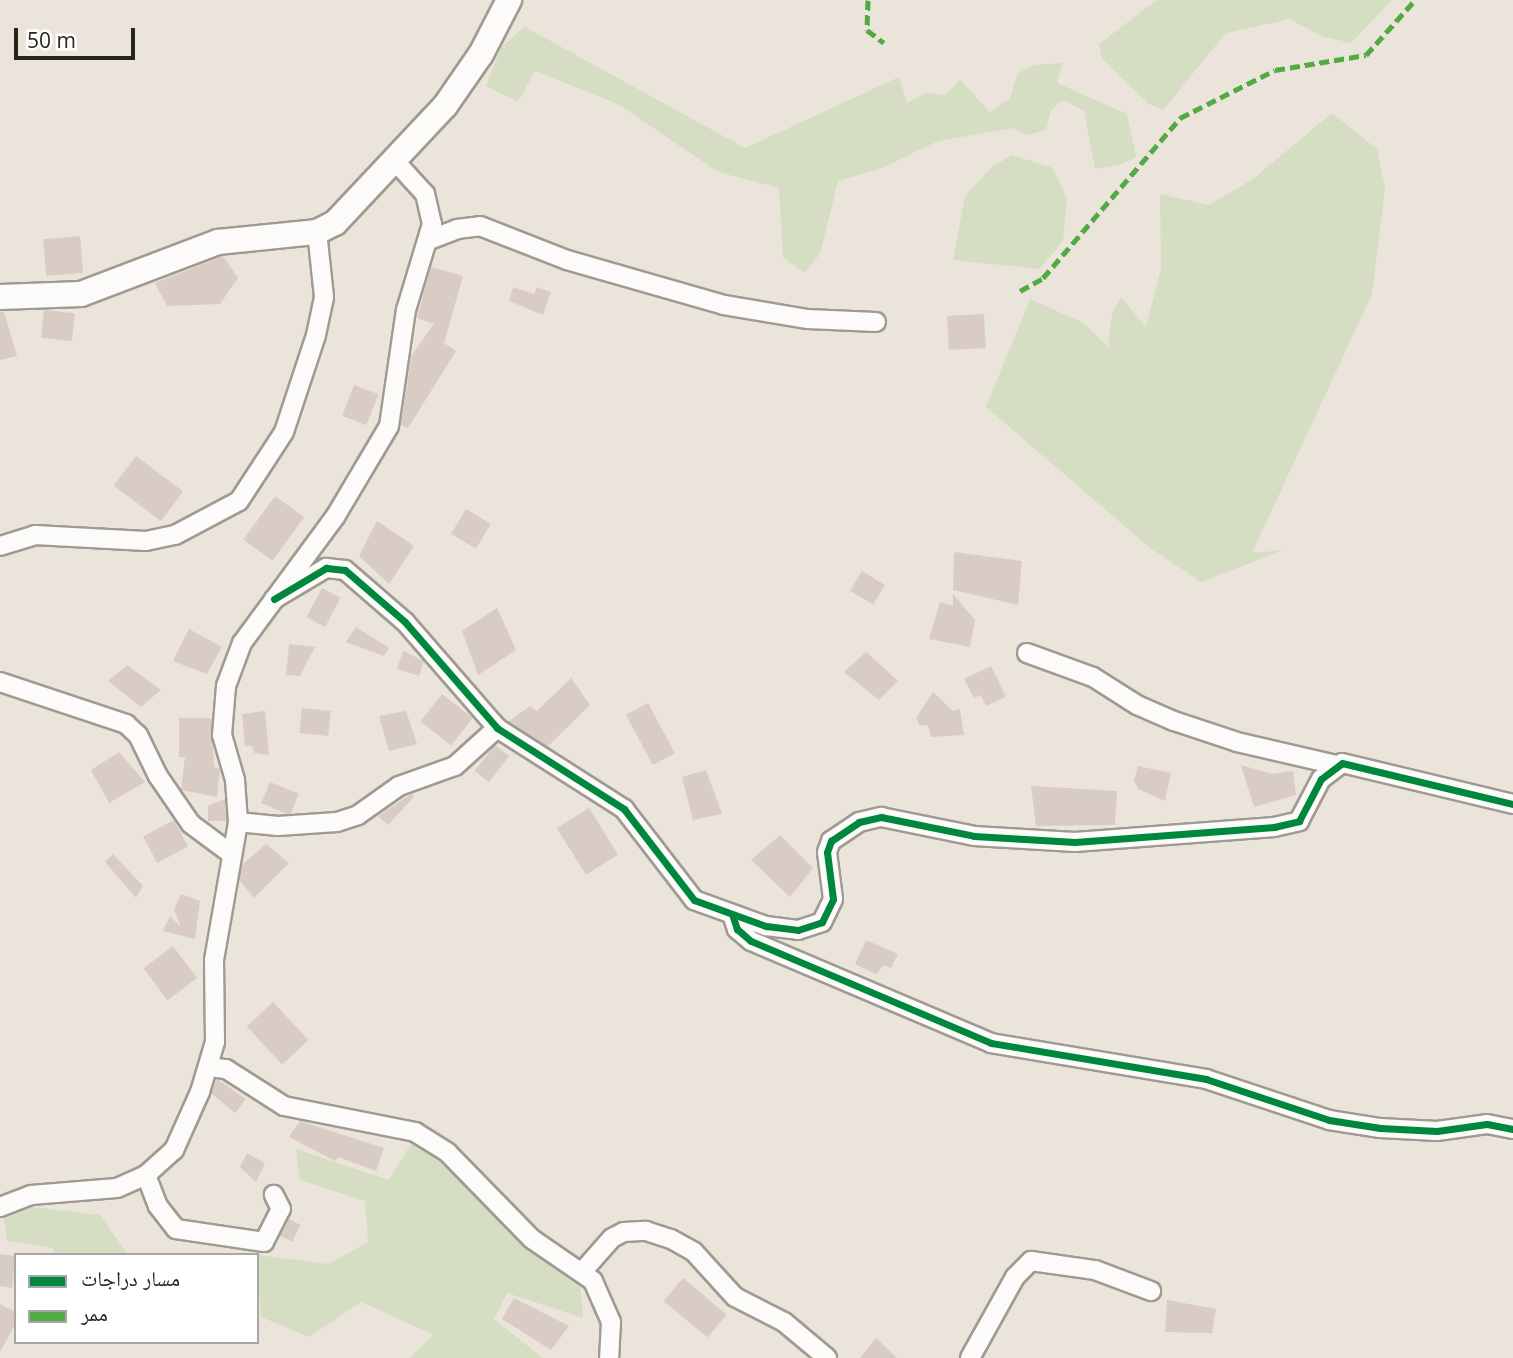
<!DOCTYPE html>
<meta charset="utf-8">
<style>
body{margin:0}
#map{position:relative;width:1513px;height:1358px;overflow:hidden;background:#ebe4da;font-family:"Open Sans","Noto Naskh Arabic",sans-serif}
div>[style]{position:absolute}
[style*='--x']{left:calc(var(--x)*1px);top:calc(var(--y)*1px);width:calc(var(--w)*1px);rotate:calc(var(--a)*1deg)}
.green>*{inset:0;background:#d5dec3}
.building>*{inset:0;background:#d9ccc4;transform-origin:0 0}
.roads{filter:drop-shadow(2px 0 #9f9a92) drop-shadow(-2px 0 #9f9a92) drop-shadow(0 2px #9f9a92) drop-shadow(0 -2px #9f9a92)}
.street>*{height:18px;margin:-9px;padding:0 9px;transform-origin:9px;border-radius:9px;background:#fcfbf9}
.secondary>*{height:24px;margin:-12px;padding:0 12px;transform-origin:12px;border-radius:12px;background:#fcfbf9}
.quiet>*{height:5px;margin-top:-2.5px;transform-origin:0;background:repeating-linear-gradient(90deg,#53aa43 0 10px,transparent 0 15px)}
.cycleway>*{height:7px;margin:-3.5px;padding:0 3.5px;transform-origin:3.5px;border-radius:3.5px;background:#00873e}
span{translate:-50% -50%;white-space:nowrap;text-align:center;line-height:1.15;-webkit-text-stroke:7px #fff;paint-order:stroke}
.legend{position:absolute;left:14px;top:1253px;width:245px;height:91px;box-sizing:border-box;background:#fff;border:2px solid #a9a7a5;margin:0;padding:9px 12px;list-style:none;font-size:21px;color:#28241e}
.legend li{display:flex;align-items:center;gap:14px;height:35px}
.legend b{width:35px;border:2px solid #a9a7a5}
.scale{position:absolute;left:14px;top:28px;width:121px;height:32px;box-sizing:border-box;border:4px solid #28241e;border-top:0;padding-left:9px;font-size:21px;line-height:24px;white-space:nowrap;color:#28241e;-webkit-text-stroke:5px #fff;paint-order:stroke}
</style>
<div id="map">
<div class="green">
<div style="clip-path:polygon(1157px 0,1392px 0,1351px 43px,1321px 36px,1290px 19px,1226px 33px,1163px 110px,1149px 104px,1102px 59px,1099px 44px)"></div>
<div style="clip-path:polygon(525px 27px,745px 148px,899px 77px,907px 103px,925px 93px,946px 95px,960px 79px,990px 113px,1010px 98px,1017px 74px,1033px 65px,1062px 63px,1057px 83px,1127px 114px,1136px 157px,1120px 165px,1095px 169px,1084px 111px,1063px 100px,1051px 110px,1046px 130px,1027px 135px,1014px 128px,938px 141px,880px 169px,838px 181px,820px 254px,804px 273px,783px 257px,779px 188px,718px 172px,618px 104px,535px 71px,518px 102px,486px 86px,502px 46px)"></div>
<div style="clip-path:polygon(1332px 113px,1377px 149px,1385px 188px,1372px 294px,1252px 553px,1284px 550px,1201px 582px,1150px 548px,986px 407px,1030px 299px,1084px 323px,1108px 347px,1112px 313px,1121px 297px,1146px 327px,1161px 268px,1160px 194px,1209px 205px,1253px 179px)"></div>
<div style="clip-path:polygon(1012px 155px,1053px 168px,1067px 199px,1063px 241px,1039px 269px,953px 260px,965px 196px,992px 167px)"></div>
<div style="clip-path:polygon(414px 1139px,429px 1144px,580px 1282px,583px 1318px,507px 1293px,494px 1319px,543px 1358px,409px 1358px,434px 1335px,361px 1302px,309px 1337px,261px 1317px,257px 1255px,328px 1264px,368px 1242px,365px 1201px,300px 1180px,296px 1149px,389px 1180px)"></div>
<div style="clip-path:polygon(33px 1207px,100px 1215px,128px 1255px,53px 1255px,54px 1248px,7px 1241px,4px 1218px)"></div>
</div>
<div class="building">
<div style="left:80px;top:236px;width:37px;height:37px;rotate:85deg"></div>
<div style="clip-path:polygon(223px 256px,238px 278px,220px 304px,167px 306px,155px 283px)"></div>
<div style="clip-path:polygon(431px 267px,463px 276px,444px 343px,456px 351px,408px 428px,401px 425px,411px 356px,434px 324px,417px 318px)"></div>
<div style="clip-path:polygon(513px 287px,534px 294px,537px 287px,551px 292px,543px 315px,509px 301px)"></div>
<div style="left:44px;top:310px;width:31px;height:28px;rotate:6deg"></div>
<div style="clip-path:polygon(0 312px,4px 312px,17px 356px,0 360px)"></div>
<div style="left:984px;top:314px;width:34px;height:37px;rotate:87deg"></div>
<div style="left:354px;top:385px;width:26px;height:33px;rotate:21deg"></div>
<div style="left:136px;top:456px;width:59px;height:37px;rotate:37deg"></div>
<div style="left:275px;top:496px;width:36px;height:54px;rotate:36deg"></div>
<div style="left:466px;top:509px;width:29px;height:29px;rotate:31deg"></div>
<div style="clip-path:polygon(377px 521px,414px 546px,389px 584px,359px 556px)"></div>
<div style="clip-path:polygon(954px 552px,1022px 561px,1018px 605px,953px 590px)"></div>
<div style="left:862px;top:571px;width:27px;height:23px;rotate:31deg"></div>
<div style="left:322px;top:588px;width:21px;height:33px;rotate:28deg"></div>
<div style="clip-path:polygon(953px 594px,975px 620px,970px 647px,929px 639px,940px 602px,953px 606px)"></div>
<div style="clip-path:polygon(497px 608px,516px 650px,478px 675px,462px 631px)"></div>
<div style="clip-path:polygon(356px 627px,389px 648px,384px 656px,346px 642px)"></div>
<div style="clip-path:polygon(189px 629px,222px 647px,207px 674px,173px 661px)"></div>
<div style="clip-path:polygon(289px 644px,315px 647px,300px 676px,286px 675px)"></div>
<div style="clip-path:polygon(403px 651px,424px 661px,419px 676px,397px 669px)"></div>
<div style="clip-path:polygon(866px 652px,898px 681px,879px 700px,844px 672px)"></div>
<div style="clip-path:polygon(127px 665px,161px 690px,141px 707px,108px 681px)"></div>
<div style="clip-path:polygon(991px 666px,1006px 697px,986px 706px,981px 695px,974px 698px,964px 679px)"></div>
<div style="clip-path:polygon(571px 678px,590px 705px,547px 747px,508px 722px,530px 706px,537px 711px)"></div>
<div style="clip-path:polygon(933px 692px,953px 711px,960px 709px,964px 735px,931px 737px,928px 725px,920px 726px,916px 718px)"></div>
<div style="left:442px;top:694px;width:39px;height:35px;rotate:38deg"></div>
<div style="left:648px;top:703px;width:57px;height:25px;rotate:62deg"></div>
<div style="left:302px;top:708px;width:29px;height:25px;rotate:6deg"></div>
<div style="clip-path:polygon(265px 711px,269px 755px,254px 753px,252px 746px,245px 746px,242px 714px)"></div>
<div style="clip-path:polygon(406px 711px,417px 744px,389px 751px,379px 716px)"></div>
<div style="clip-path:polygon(179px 718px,212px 718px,214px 767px,220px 769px,217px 797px,181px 790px,185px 757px,179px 757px)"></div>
<div style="left:495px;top:745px;width:18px;height:33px;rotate:38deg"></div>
<div style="clip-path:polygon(119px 752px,145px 782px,109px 803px,91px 770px)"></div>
<div style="clip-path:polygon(1241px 765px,1272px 774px,1293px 771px,1296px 795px,1254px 807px)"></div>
<div style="clip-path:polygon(1138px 766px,1171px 773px,1165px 801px,1138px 789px,1134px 780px)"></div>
<div style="clip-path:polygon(706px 770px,722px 814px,693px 820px,682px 777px)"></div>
<div style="left:270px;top:782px;width:31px;height:23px;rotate:22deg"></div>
<div style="clip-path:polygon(1031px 786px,1117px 791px,1115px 825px,1036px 826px)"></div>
<div style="clip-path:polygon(411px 794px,414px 797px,388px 825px,378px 816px)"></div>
<div style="clip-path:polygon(225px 799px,227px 821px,208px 821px,208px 806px)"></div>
<div style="left:589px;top:808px;width:55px;height:38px;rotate:58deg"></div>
<div style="left:174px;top:820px;width:30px;height:35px;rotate:62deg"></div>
<div style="clip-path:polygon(780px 835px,813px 868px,790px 897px,751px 860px)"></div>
<div style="clip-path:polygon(266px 844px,289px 863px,254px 898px,239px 880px,242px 865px)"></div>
<div style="clip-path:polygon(113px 854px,143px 886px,136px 898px,105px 862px)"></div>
<div style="clip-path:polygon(181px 894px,200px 901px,195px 939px,163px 931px,170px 916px,181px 927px,174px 910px)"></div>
<div style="clip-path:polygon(866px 940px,898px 954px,891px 968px,884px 965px,876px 974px,855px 964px)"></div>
<div style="left:173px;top:946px;width:40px;height:37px;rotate:53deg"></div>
<div style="left:273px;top:1002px;width:52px;height:36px;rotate:47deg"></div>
<div style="clip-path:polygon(217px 1079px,246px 1099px,235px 1113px,211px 1093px)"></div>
<div style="clip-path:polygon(300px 1121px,384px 1148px,376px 1171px,338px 1157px,335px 1161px,289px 1137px)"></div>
<div style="clip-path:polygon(247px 1153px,265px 1163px,256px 1182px,240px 1167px)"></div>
<div style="left:289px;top:1219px;width:13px;height:19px;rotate:27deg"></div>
<div style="left:0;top:1254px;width:16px;height:32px;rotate:7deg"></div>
<div style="left:683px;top:1278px;width:57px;height:30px;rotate:40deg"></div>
<div style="clip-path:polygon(514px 1298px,569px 1326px,551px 1350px,502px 1319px)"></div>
<div style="clip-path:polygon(1167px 1300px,1216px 1309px,1212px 1333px,1165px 1332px)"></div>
<div style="clip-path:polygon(0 1304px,16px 1312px,16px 1323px,0 1352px)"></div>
<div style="clip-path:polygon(876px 1338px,897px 1358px,860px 1358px)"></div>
</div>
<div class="roads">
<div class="street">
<div style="--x:429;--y:240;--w:30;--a:-21"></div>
<div style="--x:457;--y:229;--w:23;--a:-7"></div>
<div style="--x:480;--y:226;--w:93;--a:21.3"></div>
<div style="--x:567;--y:260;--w:163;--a:16"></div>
<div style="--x:724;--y:305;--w:85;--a:9.5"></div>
<div style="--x:808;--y:319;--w:68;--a:2.5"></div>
<div style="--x:0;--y:546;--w:37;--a:-17"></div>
<div style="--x:35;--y:535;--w:111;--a:3.1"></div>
<div style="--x:146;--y:541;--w:30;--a:-12"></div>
<div style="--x:175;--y:535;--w:72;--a:-28"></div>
<div style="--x:239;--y:501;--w:82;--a:-56.9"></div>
<div style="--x:284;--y:432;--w:102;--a:-71.7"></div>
<div style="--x:316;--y:335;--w:39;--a:-78"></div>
<div style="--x:324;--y:297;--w:65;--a:-96.1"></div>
<div style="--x:274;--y:599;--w:61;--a:-30.8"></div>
<div style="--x:326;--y:568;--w:19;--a:6"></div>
<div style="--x:345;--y:570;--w:79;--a:40.9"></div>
<div style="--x:405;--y:622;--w:140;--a:49"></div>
<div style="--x:497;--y:728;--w:151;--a:32.5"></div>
<div style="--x:624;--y:809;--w:115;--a:52.4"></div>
<div style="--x:694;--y:900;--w:77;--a:19.9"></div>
<div style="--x:766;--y:926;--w:32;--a:7"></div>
<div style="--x:798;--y:930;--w:25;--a:-18"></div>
<div style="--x:822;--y:922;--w:25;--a:-64"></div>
<div style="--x:833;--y:899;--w:47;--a:-97.3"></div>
<div style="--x:827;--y:852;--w:12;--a:-70"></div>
<div style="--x:831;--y:841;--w:34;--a:-34"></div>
<div style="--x:859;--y:822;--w:23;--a:-13"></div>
<div style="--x:881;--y:817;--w:95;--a:11.5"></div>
<div style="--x:974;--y:836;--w:101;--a:3.4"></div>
<div style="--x:1075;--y:842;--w:200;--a:-4.3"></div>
<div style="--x:1274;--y:827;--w:26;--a:-13"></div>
<div style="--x:1299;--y:821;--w:47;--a:-62.4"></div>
<div style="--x:1321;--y:779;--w:26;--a:-37"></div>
<div style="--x:1342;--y:763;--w:176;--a:13.5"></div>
<div style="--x:1027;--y:653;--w:70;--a:20"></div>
<div style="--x:1093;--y:677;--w:52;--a:32.5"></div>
<div style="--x:1137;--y:705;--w:40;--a:23.4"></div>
<div style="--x:1174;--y:721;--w:66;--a:18.4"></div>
<div style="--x:1237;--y:742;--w:103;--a:13"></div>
<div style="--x:0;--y:682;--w:133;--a:18.4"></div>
<div style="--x:126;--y:724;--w:16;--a:43"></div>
<div style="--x:138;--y:735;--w:46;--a:64"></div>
<div style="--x:158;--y:776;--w:58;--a:55.5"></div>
<div style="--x:191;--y:824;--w:49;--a:36.6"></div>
<div style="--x:238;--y:822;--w:40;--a:5.7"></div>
<div style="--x:278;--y:826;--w:59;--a:-3.9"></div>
<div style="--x:337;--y:822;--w:22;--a:-18"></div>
<div style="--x:358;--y:815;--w:50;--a:-35.3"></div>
<div style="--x:399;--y:786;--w:59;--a:-19.7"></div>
<div style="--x:455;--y:766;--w:57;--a:-42.1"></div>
<div style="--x:733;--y:917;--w:13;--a:72"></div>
<div style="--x:737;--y:929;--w:18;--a:41"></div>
<div style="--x:751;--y:941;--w:261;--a:23"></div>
<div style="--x:991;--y:1043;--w:218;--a:9.5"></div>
<div style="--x:1206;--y:1079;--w:130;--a:18.4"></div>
<div style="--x:1329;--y:1120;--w:52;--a:8.9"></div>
<div style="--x:1380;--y:1128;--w:57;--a:3"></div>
<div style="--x:1437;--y:1131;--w:50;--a:-8"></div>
<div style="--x:1487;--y:1124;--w:26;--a:11"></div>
<div style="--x:209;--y:1067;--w:17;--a:7"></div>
<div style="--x:226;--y:1069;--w:69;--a:32.5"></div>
<div style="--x:284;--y:1106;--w:134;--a:11.2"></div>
<div style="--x:415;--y:1132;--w:39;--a:32"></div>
<div style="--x:448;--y:1153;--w:120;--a:45.7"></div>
<div style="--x:532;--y:1239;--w:74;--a:34.5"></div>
<div style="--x:593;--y:1281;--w:45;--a:66.3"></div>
<div style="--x:611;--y:1322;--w:36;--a:93"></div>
<div style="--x:146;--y:1175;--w:33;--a:69"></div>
<div style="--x:158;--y:1206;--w:29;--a:52"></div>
<div style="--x:176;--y:1229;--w:89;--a:8.4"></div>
<div style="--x:264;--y:1242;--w:37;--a:-63"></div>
<div style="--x:281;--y:1209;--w:16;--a:-117"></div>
<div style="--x:0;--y:1207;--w:33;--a:-21"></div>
<div style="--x:31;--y:1195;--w:86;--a:-4.7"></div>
<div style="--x:117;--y:1188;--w:32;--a:-24"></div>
<div style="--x:146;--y:1175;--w:38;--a:-42"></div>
<div style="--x:174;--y:1150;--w:64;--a:-65.9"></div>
<div style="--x:200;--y:1092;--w:52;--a:-73.3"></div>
<div style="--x:215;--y:1042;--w:82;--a:-90.7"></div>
<div style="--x:214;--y:960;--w:140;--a:-80.1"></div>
<div style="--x:238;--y:822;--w:42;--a:-94.1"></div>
<div style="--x:235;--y:780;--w:47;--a:-106.1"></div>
<div style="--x:222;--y:735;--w:49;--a:-85.3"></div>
<div style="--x:226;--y:686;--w:46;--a:-69.6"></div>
<div style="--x:242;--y:643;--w:157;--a:-53.6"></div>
<div style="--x:335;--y:517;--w:106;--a:-59.3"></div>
<div style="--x:389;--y:426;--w:117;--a:-81.7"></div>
<div style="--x:406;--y:310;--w:90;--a:-73.2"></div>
<div style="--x:432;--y:224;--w:31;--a:-103"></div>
<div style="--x:425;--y:194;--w:45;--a:-132.3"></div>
<div style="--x:582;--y:1272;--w:45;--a:-48.6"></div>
<div style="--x:612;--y:1238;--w:13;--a:-27"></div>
<div style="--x:624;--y:1232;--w:22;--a:-3"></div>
<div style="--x:646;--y:1231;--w:26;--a:18"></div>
<div style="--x:671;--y:1239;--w:26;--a:29"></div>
<div style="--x:694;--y:1252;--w:61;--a:47.7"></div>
<div style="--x:735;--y:1297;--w:55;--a:27"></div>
<div style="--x:784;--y:1322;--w:56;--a:39.9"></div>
<div style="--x:970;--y:1358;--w:93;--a:-60.9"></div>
<div style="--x:1015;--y:1277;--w:23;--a:-45"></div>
<div style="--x:1031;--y:1261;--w:65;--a:8"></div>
<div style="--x:1095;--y:1270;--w:60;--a:20.6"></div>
</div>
<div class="secondary">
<div style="--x:0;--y:297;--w:81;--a:-2.1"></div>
<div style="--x:81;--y:294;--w:147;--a:-20.8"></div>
<div style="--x:218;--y:242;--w:100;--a:-5.8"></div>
<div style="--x:317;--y:232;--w:20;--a:-27"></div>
<div style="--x:335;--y:223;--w:161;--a:-46.8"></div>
<div style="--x:445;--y:106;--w:63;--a:-55.3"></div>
<div style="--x:481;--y:54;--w:61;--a:-62.6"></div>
</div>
</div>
<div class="quiet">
<div style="--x:868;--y:0;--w:30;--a:92"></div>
<div style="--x:867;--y:30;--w:21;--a:37"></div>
<div style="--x:1020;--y:291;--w:26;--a:-29"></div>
<div style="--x:1043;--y:278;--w:211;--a:-49.4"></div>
<div style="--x:1180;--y:118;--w:106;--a:-26.8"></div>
<div style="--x:1275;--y:70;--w:92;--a:-9.4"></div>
<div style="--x:1366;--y:55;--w:74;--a:-48.3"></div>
</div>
<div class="cycleway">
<div style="--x:274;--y:599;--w:61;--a:-30.8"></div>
<div style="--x:326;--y:568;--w:19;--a:6"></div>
<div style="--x:345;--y:570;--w:79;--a:40.9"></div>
<div style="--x:405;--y:622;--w:140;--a:49"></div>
<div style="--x:497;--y:728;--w:151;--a:32.5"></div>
<div style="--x:624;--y:809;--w:115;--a:52.4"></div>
<div style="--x:694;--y:900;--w:77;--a:19.9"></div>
<div style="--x:766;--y:926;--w:32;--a:7"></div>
<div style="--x:798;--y:930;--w:25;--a:-18"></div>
<div style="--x:822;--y:922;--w:25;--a:-64"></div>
<div style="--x:833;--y:899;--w:47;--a:-97.3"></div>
<div style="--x:827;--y:852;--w:12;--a:-70"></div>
<div style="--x:831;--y:841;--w:34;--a:-34"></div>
<div style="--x:859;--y:822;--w:23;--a:-13"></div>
<div style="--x:881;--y:817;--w:95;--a:11.5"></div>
<div style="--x:974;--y:836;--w:101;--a:3.4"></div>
<div style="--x:1075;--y:842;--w:200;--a:-4.3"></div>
<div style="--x:1274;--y:827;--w:26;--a:-13"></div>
<div style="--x:1299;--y:821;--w:47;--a:-62.4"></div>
<div style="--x:1321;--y:779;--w:26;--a:-37"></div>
<div style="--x:1342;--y:763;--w:176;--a:13.5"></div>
<div style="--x:733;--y:917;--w:13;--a:72"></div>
<div style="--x:737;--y:929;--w:18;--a:41"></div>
<div style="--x:751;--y:941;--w:261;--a:23"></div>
<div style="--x:991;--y:1043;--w:218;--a:9.5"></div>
<div style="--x:1206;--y:1079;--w:130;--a:18.4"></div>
<div style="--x:1329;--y:1120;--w:52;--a:8.9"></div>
<div style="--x:1380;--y:1128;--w:57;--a:3"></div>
<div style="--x:1437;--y:1131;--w:50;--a:-8"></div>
<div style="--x:1487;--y:1124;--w:26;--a:11"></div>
</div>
<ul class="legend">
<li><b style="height:9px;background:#00873e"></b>مسار دراجات</li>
<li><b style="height:9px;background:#53aa43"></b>ممر</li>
</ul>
<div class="scale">50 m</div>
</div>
